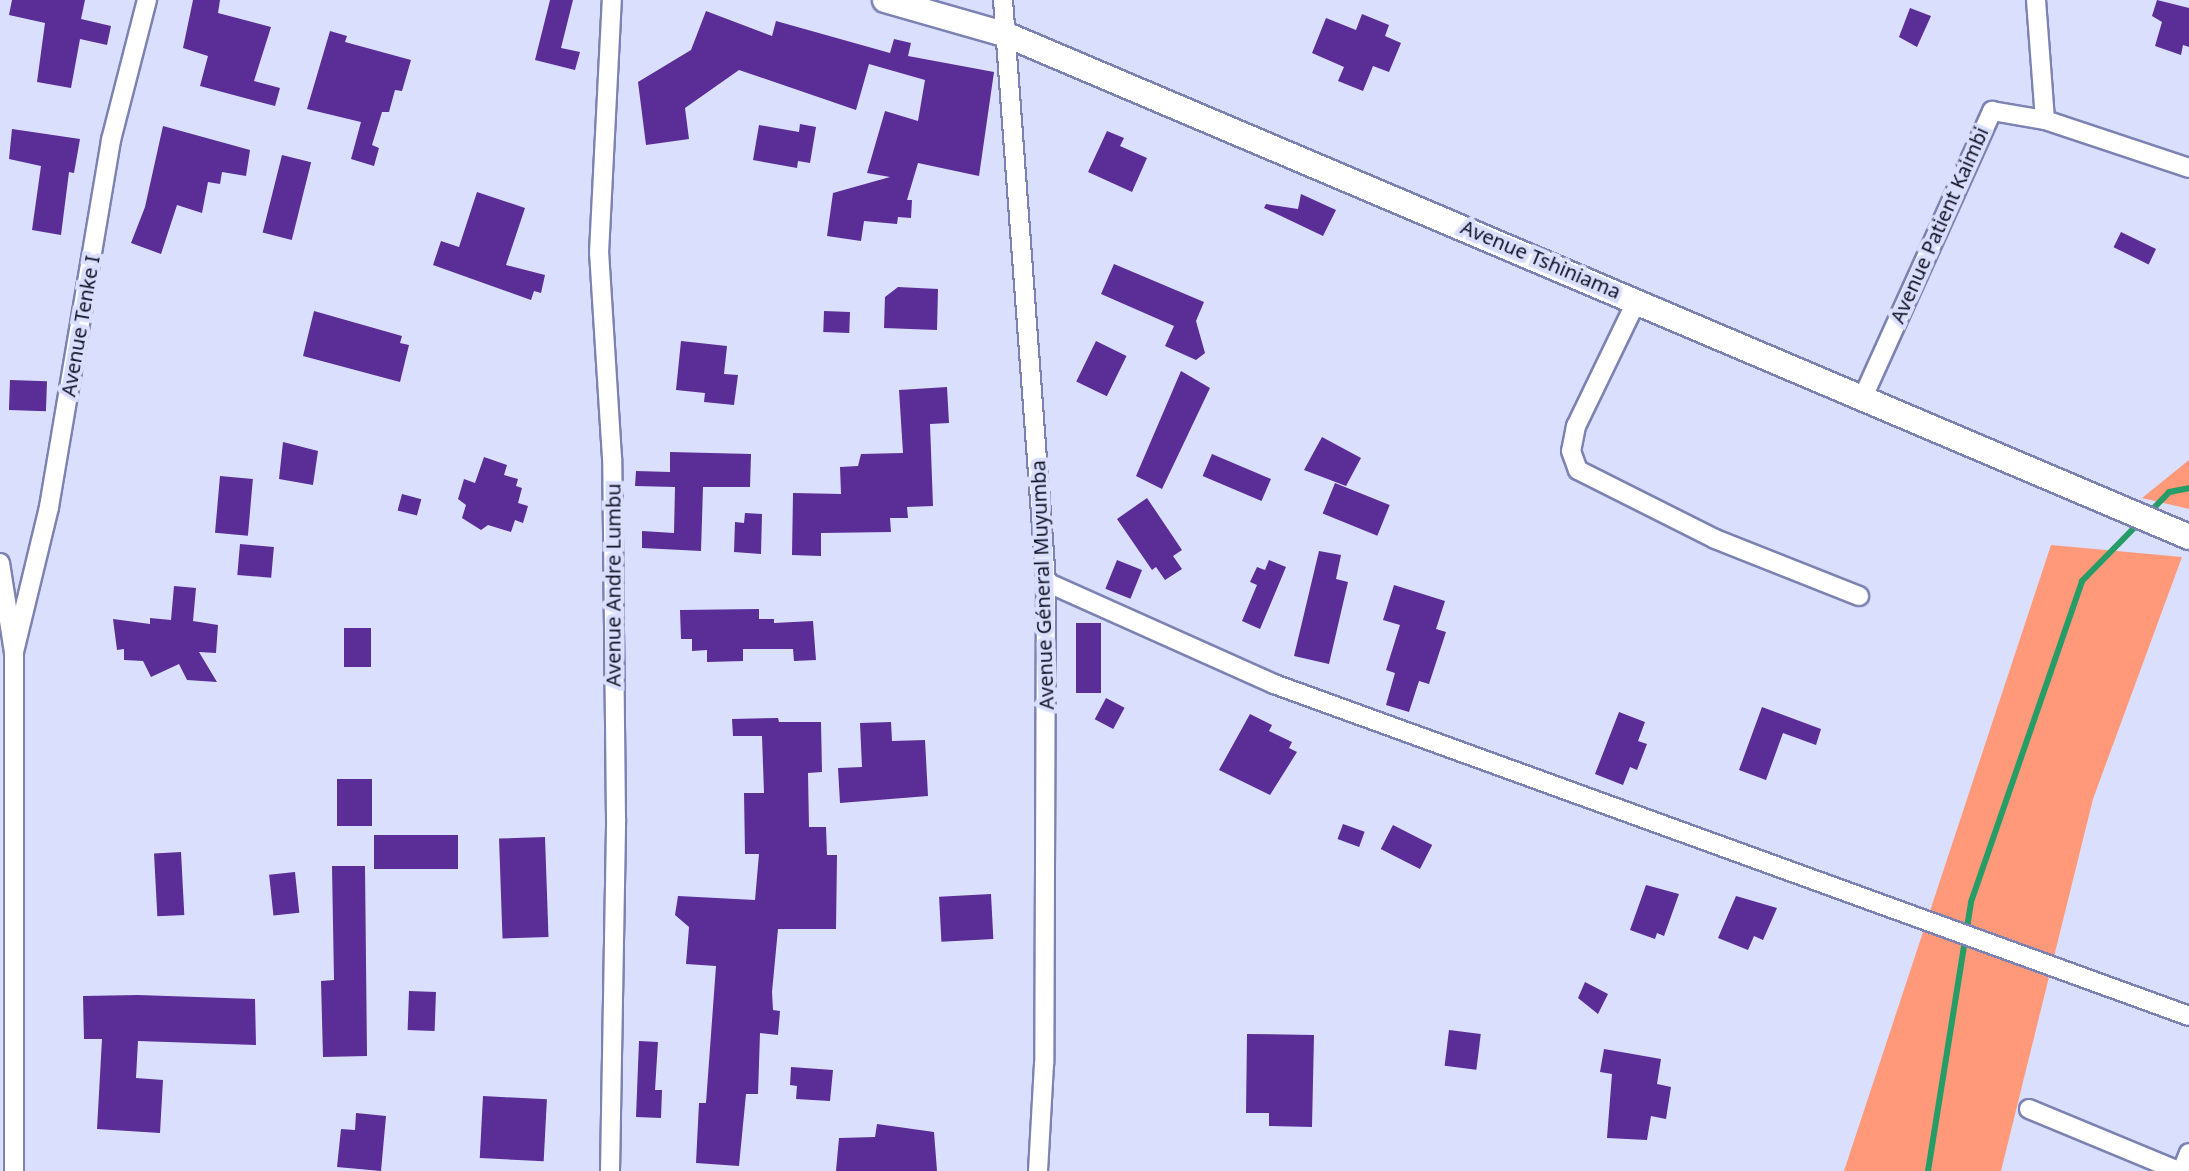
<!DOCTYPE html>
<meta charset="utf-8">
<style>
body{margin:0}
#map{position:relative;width:2189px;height:1171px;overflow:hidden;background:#dadffe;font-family:"Noto Sans",sans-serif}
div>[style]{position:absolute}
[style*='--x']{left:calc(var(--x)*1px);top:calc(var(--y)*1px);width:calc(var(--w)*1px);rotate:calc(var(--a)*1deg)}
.green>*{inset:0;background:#ff9979}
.stream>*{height:6px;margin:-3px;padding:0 3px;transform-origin:3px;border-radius:3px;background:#269d67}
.building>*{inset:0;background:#5a2d97;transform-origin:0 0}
.roads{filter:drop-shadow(2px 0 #7c82b2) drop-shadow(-2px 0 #7c82b2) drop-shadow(0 2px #7c82b2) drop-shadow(0 -2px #7c82b2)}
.minor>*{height:18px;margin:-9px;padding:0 9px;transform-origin:9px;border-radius:9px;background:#fff}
.tertiary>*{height:24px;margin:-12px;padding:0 12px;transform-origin:12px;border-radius:12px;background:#fff}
span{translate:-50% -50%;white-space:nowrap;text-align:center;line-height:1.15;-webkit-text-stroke:8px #dadffe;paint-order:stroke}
.street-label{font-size:20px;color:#0f1022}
</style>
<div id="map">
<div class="green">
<div style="clip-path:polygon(2189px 460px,2189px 509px,2142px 498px)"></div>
<div style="clip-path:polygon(2051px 545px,2182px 557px,2093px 799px,2001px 1171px,1844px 1171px)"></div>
</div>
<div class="stream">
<div style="--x:2149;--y:513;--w:29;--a:-46"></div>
<div style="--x:2169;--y:492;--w:20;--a:-11"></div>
<div style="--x:1928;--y:1171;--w:272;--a:-80.9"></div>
<div style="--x:1971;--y:902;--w:340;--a:-70.9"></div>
<div style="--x:2082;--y:581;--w:80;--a:-45.5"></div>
</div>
<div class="building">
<div style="clip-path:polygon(12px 0,85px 0,81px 19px,111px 26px,107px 45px,80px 39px,71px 88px,37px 82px,45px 23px,9px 15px)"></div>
<div style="clip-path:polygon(193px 0,220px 0,218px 13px,271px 27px,254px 81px,280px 88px,275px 106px,200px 86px,208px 56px,183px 48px)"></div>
<div style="clip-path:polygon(550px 0,573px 0,561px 48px,580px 52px,575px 70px,535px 60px)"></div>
<div style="clip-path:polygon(2157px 0,2189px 8px,2189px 47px,2183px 45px,2181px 55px,2155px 46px,2162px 22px,2152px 16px)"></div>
<div style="clip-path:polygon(1910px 8px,1931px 16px,1917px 47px,1899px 37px)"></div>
<div style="clip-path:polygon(706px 11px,772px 36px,776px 21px,890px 53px,894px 39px,911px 43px,908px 56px,994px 72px,979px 176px,918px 163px,907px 200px,912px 200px,911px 218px,898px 217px,897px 224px,864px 221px,861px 241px,827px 236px,833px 193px,890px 177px,867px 173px,885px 111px,918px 121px,925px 80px,869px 64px,856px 110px,739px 70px,685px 108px,689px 139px,646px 145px,638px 82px,691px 50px)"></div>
<div style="clip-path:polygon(1362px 14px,1389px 25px,1385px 36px,1401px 43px,1389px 72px,1373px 66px,1363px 91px,1338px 81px,1344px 67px,1312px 53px,1326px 18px,1356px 30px)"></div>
<div style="clip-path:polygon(330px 31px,347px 36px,345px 42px,411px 60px,402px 91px,395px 90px,389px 112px,382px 112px,372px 145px,379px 148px,374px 166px,351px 159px,361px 122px,307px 109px)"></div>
<div style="clip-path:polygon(800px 124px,816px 127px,810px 163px,798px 161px,797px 168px,753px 160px,759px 125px,799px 132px)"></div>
<div style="clip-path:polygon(163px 126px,250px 150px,246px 176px,222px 172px,220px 184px,208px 182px,202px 213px,177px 205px,161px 254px,131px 243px,145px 207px)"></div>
<div style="clip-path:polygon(12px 129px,80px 139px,74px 173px,69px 172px,61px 235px,32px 230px,41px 166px,9px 159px)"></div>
<div style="clip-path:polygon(1107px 131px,1124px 138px,1120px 146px,1147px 158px,1132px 192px,1088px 172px)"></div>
<div style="left:282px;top:155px;width:30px;height:80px;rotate:14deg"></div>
<div style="clip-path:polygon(477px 192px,525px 208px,506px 265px,545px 275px,541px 293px,534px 291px,531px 300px,433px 265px,441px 241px,459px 247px)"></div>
<div style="clip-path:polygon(1301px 194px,1336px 210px,1323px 236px,1264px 208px,1266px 204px,1298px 209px)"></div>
<div style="left:2121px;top:232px;width:39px;height:17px;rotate:26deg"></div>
<div style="clip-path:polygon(1114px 264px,1204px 302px,1196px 321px,1205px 353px,1196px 360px,1165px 346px,1174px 326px,1101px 294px)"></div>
<div style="clip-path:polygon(898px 287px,938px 289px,937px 330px,884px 328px,885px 297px)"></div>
<div style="clip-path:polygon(314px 311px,402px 336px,400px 343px,409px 345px,400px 382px,303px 356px)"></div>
<div style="left:824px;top:311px;width:26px;height:21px;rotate:2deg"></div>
<div style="clip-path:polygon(681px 341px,727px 346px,724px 374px,738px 375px,734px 405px,704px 402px,705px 393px,676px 390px)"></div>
<div style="left:1096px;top:341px;width:34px;height:45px;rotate:26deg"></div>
<div style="clip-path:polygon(1181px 371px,1210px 388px,1162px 489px,1136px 476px)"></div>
<div style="left:10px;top:380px;width:37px;height:30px;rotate:2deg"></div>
<div style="clip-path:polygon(947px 387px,949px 423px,930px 424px,933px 506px,907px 507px,908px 518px,890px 518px,891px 532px,821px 533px,821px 556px,792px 555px,793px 493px,841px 494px,840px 467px,858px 466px,861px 454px,903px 453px,899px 390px)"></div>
<div style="clip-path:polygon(1322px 437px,1361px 458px,1346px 486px,1304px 470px)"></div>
<div style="clip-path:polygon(283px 442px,318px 451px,313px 485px,279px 479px)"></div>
<div style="clip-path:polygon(670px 452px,751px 454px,750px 487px,703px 487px,701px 551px,642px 548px,642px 531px,674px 533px,675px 487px,635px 486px,636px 471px,670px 472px)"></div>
<div style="left:1212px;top:454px;width:64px;height:24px;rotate:23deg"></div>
<div style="clip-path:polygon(484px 457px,507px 465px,504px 475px,518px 479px,516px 486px,522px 488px,518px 503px,528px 506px,523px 523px,515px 520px,511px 532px,488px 525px,481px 530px,462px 518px,466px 505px,458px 499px,464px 479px,475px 483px)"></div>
<div style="left:220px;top:476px;width:33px;height:57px;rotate:5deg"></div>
<div style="left:1335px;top:483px;width:59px;height:33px;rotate:22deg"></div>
<div style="left:402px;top:494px;width:20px;height:17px;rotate:15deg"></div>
<div style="clip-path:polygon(1147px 498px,1182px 550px,1173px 556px,1182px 569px,1165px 580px,1156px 567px,1152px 570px,1117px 519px)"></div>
<div style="clip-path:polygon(745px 513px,762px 514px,761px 554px,734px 552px,735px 522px,744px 523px)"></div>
<div style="left:240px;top:544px;width:34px;height:31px;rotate:5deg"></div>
<div style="clip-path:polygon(1319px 551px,1341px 555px,1336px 579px,1348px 582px,1329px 664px,1294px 656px)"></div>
<div style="left:1117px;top:560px;width:27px;height:31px;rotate:22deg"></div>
<div style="clip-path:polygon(1269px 560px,1286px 567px,1260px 629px,1242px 621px,1257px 585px,1250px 582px,1257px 567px,1265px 570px)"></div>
<div style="clip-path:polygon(1394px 585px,1445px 601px,1436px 629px,1446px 632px,1429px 684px,1419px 681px,1409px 712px,1386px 705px,1395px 673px,1386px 670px,1400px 625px,1383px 620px)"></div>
<div style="clip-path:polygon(174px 586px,196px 588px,193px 621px,218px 625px,216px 653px,199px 652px,217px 682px,187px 680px,179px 664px,151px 677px,143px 661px,124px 660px,124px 649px,117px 650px,113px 619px,150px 624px,150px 618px,171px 620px)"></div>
<div style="clip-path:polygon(759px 609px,759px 619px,774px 619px,774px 623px,813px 621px,816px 660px,794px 661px,793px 649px,743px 649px,743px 661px,707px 662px,707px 650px,692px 651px,692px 639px,681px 639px,680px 610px)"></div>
<div style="left:1076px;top:623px;width:25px;height:70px"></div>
<div style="left:344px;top:628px;width:27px;height:39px"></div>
<div style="left:1106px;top:698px;width:21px;height:24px;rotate:28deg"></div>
<div style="clip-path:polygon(1762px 707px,1821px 729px,1816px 745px,1783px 733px,1766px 780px,1739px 770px)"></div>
<div style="clip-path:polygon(1619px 712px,1645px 722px,1638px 741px,1647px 744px,1637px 770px,1630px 767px,1623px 785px,1595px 774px)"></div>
<div style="clip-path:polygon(1250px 714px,1272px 725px,1269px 731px,1292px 742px,1289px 748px,1297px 752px,1270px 795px,1219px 770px)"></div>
<div style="clip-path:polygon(778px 718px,779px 722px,821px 722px,822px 772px,808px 773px,809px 827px,826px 827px,827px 855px,837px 855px,836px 929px,778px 929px,772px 992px,773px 1010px,780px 1011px,778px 1035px,760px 1033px,758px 1094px,746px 1094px,739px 1166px,696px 1163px,699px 1103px,706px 1103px,716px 966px,686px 964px,689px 927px,675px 915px,678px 896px,755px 900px,759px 854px,745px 854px,744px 793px,764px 793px,762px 736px,733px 736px,732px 719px)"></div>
<div style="clip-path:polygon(891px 722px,892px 741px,925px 740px,928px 796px,840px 803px,838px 768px,862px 767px,860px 723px)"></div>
<div style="left:337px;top:779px;width:35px;height:47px"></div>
<div style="left:1343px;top:824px;width:23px;height:16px;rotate:20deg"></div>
<div style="left:1393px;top:825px;width:44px;height:27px;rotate:27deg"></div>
<div style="left:458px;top:835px;width:34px;height:84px;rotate:90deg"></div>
<div style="left:545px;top:837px;width:100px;height:46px;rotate:88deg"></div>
<div style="left:181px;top:852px;width:63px;height:27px;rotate:87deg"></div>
<div style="clip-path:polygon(332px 866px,365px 866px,367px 1056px,323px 1057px,321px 981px,334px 980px)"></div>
<div style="left:295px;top:872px;width:41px;height:26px;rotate:84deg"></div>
<div style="clip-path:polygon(1646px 885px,1679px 894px,1664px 936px,1657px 933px,1655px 939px,1630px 930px)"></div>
<div style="left:991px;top:894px;width:45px;height:52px;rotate:87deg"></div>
<div style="clip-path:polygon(1736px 896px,1777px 908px,1763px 940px,1754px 936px,1748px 950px,1718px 938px)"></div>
<div style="clip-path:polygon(1585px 982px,1608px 994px,1598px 1014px,1578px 998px)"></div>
<div style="left:409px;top:991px;width:27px;height:39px;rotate:2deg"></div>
<div style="clip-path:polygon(138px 995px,255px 999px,256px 1045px,138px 1041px,136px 1078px,163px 1080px,160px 1133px,97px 1129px,102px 1039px,84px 1039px,83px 996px)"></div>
<div style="left:1449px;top:1030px;width:32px;height:36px;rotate:7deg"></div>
<div style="clip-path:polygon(1247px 1034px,1314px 1035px,1312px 1127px,1269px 1126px,1269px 1113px,1246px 1113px)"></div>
<div style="clip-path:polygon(639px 1041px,658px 1042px,655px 1090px,662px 1090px,661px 1118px,636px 1117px)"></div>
<div style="clip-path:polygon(1604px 1049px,1661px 1059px,1657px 1084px,1671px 1087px,1666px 1119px,1651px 1116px,1647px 1140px,1607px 1138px,1612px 1074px,1600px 1072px)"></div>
<div style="clip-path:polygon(791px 1067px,833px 1070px,830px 1101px,796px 1099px,797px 1086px,790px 1085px)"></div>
<div style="left:483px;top:1096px;width:64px;height:62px;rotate:3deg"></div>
<div style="clip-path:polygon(356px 1113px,386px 1116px,381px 1171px,337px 1167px,341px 1129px,355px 1130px)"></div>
<div style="clip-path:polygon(877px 1124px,934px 1132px,937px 1171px,836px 1171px,839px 1138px,875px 1137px)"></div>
</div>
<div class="roads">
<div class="minor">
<div style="--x:1003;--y:0;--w:584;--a:85.77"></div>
<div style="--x:1046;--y:582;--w:482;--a:90.2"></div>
<div style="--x:1044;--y:1064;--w:107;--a:93.2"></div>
<div style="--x:2036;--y:0;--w:120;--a:85.7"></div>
<div style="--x:1637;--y:300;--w:140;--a:115.8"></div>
<div style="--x:1576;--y:426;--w:25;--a:101"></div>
<div style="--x:1571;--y:451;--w:20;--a:70"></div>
<div style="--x:1578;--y:470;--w:153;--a:26.7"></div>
<div style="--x:1715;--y:539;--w:155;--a:21.6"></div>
<div style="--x:1863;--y:397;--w:314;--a:-65.7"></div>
<div style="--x:1992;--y:111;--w:54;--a:9.6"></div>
<div style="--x:2045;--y:120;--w:152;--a:18.4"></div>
<div style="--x:0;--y:563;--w:90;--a:81.1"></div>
<div style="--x:14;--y:652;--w:519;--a:90"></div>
<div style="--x:1046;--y:582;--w:250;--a:24.1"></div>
<div style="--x:1274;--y:684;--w:973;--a:19.94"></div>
<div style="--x:14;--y:652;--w:149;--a:-76.4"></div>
<div style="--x:49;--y:507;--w:372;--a:-80.4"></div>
<div style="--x:111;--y:140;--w:145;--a:-75.6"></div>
<div style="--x:2029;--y:1109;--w:162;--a:22.5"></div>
<div style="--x:610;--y:1171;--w:352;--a:-89"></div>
<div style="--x:616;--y:819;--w:361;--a:-90.6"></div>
<div style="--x:612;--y:458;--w:205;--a:-93.6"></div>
<div style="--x:599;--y:253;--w:253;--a:-87.1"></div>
<div style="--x:2182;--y:1171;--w:19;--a:-69"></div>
</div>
<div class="tertiary">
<div style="--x:885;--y:0;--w:127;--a:16"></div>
<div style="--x:1007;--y:35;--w:1284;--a:23.01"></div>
</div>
</div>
<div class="street-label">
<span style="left:1939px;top:225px;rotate:-66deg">Avenue Patient Kaimbi</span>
<span style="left:1541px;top:259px;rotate:23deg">Avenue Tshiniama</span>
<span style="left:80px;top:326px;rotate:-80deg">Avenue Tenke I</span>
<span style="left:613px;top:585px;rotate:-90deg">Avenue Andre Lumbu</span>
<span style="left:1042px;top:585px;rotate:-92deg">Avenue Géneral Muyumba</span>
</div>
</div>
